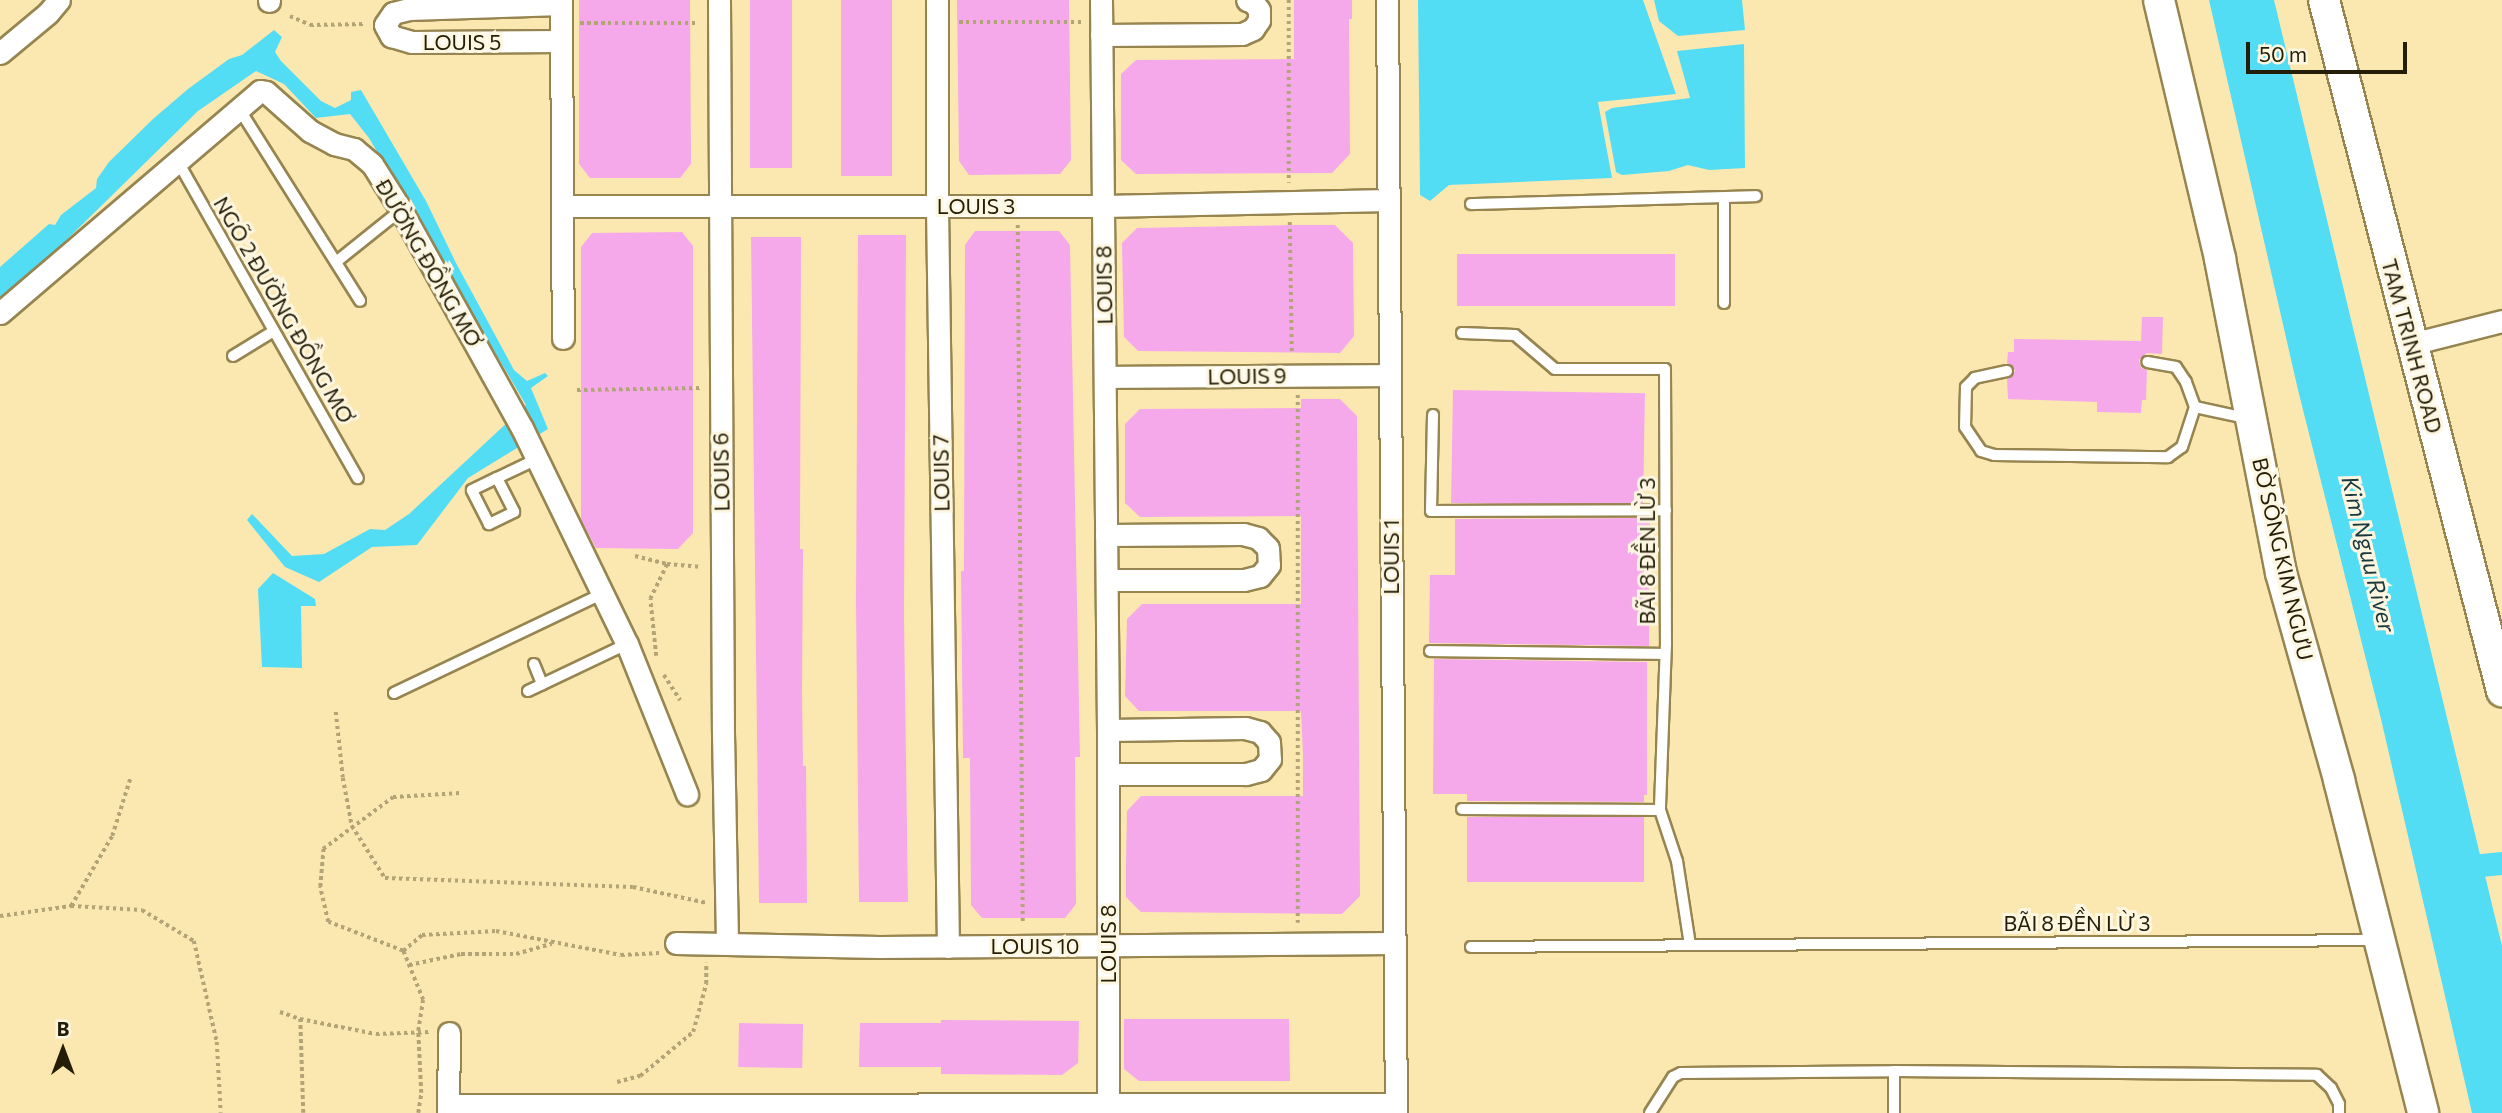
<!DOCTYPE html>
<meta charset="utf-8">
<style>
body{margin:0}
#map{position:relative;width:2502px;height:1113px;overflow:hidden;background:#fbe8b0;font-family:Commissioner,sans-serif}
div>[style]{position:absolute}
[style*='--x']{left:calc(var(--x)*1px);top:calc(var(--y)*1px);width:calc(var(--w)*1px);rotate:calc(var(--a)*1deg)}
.water>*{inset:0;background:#53ddf5}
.canal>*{height:23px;margin:-11.5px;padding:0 11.5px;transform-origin:11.5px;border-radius:11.5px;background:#53ddf5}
.building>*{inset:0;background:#f5a9eb;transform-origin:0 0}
.path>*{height:3.5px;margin-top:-1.75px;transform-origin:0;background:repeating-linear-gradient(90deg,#b3a477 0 3.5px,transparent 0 7px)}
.roads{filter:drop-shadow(2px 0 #968550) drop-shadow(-2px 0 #968550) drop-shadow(0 2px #968550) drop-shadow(0 -2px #968550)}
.lane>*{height:10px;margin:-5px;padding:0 5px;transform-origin:5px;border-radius:5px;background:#fff}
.street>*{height:21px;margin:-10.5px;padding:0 10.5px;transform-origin:10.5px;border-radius:10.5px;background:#fff}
.secondary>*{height:30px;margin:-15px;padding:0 15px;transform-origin:15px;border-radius:15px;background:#fff}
span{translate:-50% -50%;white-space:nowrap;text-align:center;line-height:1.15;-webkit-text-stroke:6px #fdf6e0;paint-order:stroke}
.street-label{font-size:21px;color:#241d07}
.water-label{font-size:23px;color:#1b383e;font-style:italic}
.north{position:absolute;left:28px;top:1015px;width:70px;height:70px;-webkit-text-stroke:5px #fdf6e0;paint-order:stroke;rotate:0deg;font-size:19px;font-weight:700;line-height:28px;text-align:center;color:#241d07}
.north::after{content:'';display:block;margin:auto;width:24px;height:32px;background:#241d07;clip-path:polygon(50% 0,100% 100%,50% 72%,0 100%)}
.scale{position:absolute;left:2246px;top:42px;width:161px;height:32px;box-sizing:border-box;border:4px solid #241d07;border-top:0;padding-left:9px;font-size:21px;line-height:24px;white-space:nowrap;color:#241d07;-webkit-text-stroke:5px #fdf6e0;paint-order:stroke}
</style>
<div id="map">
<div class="water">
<div style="clip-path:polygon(1418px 0,1643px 0,1676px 94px,1598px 102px,1612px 178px,1449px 185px,1430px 201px,1420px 195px)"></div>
<div style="clip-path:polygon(1654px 0,1742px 0,1745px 30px,1678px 36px,1659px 21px)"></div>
<div style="clip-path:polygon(2209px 0,2274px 0,2502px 946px,2502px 1113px,2472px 1113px,2381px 719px,2298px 390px)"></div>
<div style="clip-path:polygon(274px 30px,282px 37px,275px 52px,281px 61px,321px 101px,335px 108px,351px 100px,351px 92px,361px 90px,426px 201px,456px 263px,514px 370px,527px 381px,545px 373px,548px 376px,531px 388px,548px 429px,468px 478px,417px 545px,372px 547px,319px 582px,285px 567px,247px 520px,252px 514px,292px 556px,324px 554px,370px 529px,385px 530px,409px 514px,526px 405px,369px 138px,350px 114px,316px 118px,284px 84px,256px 71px,198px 111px,41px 265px,0 297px,0 267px,49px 224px,55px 225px,61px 215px,96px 188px,97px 179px,109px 162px,153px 119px,188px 89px,229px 59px,242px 55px)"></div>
<div style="clip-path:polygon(1744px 44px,1745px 168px,1709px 170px,1688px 165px,1669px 171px,1622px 175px,1616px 172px,1605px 112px,1612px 108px,1690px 98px,1677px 51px)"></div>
<div style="clip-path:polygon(273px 573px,315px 599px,316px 606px,301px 606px,302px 668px,262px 667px,258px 589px)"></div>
</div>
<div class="canal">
<div style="--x:2451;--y:868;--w:51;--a:-5.6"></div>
</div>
<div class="building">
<div style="clip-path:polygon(579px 0,690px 0,691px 164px,680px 178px,590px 178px,579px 164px)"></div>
<div style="left:750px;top:0;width:42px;height:168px"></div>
<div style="left:841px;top:0;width:51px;height:176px"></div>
<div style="clip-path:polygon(957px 0,1069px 0,1071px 160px,1060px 174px,969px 175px,959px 161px)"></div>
<div style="clip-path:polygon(1294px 0,1352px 0,1352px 19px,1349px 19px,1350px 154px,1332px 173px,1136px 174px,1121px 160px,1121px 74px,1136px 60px,1294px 59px)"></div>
<div style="clip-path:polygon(1295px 225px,1335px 225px,1353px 243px,1354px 336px,1340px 353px,1138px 351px,1124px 337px,1122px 243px,1137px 228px)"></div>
<div style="clip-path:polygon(975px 231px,1059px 231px,1070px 245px,1080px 757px,1075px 757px,1076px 904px,1065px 918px,982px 918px,971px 905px,970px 758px,963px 758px,961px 571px,964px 571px,965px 245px)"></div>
<div style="clip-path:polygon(682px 232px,693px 246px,693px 533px,678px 549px,596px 548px,581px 520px,581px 247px,592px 233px)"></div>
<div style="clip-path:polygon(858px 235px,906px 235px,904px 615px,908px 902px,859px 902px,856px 601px)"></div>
<div style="clip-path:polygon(751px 237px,801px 237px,800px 549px,803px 549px,802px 692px,803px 766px,806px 766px,807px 903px,759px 903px)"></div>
<div style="left:1457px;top:254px;width:218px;height:52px"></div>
<div style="clip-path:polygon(2142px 317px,2163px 317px,2162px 354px,2147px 353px,2139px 360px,2141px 368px,2147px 370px,2146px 400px,2142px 400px,2141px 413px,2097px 412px,2097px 402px,2008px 399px,2007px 379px,2013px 376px,2015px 370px,2007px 363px,2008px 352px,2014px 352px,2014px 339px,2141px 341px)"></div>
<div style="left:1453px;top:390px;width:192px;height:113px;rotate:1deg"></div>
<div style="clip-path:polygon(1301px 399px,1340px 399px,1357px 416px,1360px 896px,1342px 914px,1141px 912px,1126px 897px,1126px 863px,1127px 811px,1141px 796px,1303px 796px,1303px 755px,1301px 711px,1139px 711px,1125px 696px,1127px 619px,1142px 604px,1301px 604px,1301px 516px,1140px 517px,1125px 503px,1125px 424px,1140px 409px,1301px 408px)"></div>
<div style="clip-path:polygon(1644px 518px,1643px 522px,1650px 523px,1649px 646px,1429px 643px,1430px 575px,1455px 575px,1455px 519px)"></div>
<div style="clip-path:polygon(1434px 659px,1647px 662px,1647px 795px,1644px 795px,1644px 802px,1467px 801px,1467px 794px,1433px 794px)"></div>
<div style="left:1467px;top:817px;width:177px;height:65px"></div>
<div style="clip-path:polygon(1124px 1019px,1289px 1019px,1290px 1081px,1139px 1081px,1124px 1069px)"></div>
<div style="clip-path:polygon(941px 1020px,1079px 1021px,1078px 1063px,1062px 1075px,941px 1074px,941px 1067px,859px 1067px,860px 1023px,941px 1023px)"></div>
<div style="left:739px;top:1023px;width:64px;height:44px;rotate:1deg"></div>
</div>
<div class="path">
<div style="--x:1289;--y:0;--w:183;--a:90"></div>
<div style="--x:290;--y:16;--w:22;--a:24"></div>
<div style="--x:310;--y:25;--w:56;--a:-1"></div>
<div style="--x:959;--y:22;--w:122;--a:0"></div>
<div style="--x:580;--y:23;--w:118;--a:0"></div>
<div style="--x:1290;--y:222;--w:132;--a:89.1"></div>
<div style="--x:1018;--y:225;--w:699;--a:89.59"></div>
<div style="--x:577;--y:390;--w:123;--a:-0.9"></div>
<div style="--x:1298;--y:395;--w:528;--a:90"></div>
<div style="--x:635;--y:556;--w:33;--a:14"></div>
<div style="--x:667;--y:564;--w:35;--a:5"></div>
<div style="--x:656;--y:656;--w:57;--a:-96"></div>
<div style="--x:650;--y:599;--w:39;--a:-64"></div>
<div style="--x:664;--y:675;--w:30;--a:57"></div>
<div style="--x:336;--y:712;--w:66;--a:83.9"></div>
<div style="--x:343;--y:778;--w:49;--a:79.4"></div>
<div style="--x:352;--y:826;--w:62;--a:57.6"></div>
<div style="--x:385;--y:878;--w:248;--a:2.1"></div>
<div style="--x:633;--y:887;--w:76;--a:12.2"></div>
<div style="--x:71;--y:906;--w:81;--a:-59.6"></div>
<div style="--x:112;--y:836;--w:60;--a:-72.5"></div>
<div style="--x:0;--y:916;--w:72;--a:-8"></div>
<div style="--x:71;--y:906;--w:71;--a:3.2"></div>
<div style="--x:142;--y:910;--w:61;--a:30.8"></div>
<div style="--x:194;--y:941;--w:104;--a:77.2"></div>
<div style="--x:217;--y:1042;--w:71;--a:86.8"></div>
<div style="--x:403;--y:951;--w:25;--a:-40"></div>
<div style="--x:422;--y:935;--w:74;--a:-3.1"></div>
<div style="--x:496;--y:931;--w:127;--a:10.9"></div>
<div style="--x:621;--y:955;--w:38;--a:-3"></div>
<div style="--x:409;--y:965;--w:53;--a:-11.9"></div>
<div style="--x:461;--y:954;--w:55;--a:0"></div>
<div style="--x:516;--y:954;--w:37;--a:-16"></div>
<div style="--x:280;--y:1012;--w:21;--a:19"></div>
<div style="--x:617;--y:1082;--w:24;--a:-15"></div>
<div style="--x:640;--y:1076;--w:69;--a:-39.7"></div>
<div style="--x:693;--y:1032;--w:50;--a:-74.8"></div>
<div style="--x:706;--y:984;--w:21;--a:-90"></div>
<div style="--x:303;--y:1113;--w:94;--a:-91.8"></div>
<div style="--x:300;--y:1019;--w:77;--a:11.2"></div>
<div style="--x:376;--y:1034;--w:54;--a:-2.1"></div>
<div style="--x:418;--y:1113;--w:20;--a:-81"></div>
<div style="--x:421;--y:1093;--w:62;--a:-92.8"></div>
<div style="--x:418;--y:1031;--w:31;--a:-81"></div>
<div style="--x:423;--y:1000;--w:53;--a:-112.2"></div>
<div style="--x:403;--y:951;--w:80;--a:-158.9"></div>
<div style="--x:328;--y:922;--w:36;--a:-103"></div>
<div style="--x:320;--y:887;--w:38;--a:-85"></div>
<div style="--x:323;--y:849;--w:87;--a:-36.6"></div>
<div style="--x:393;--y:797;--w:67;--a:-3.4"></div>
</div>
<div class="roads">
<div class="lane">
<div style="--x:238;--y:107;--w:229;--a:57.8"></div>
<div style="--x:177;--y:160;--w:366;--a:60.4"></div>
<div style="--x:1471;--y:204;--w:285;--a:-1.6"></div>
<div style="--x:336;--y:262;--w:83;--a:-38.7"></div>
<div style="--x:1724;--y:303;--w:104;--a:-90"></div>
<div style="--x:1462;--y:333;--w:53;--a:2.2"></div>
<div style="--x:1515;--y:335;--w:52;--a:40.4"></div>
<div style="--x:1555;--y:369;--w:110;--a:0"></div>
<div style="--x:1665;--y:369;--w:274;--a:89.8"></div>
<div style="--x:1666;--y:643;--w:167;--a:92.1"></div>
<div style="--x:1660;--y:810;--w:54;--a:71.6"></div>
<div style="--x:1677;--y:861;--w:85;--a:81.2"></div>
<div style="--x:233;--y:356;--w:46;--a:-31.6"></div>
<div style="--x:2007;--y:371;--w:33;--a:168"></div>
<div style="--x:1975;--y:378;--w:13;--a:135"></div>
<div style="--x:1966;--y:387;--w:40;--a:91.4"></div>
<div style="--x:1965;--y:427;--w:29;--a:56"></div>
<div style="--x:1981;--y:451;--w:14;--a:17"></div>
<div style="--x:1994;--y:455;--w:174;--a:0.7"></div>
<div style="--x:2168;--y:457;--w:17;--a:-36"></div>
<div style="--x:2182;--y:447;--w:42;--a:-72"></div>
<div style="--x:2195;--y:407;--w:27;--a:-110"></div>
<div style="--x:2186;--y:382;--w:18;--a:-124"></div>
<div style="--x:2176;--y:367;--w:29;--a:-170"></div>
<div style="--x:2195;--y:407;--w:56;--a:12.3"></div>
<div style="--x:1433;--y:415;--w:96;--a:91.2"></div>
<div style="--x:1431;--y:511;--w:235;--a:-0.2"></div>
<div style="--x:497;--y:478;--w:38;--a:63"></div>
<div style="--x:514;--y:512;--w:28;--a:154"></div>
<div style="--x:489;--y:524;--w:38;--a:-117"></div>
<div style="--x:472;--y:490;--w:28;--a:-26"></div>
<div style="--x:497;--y:478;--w:44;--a:-25.4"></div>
<div style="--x:1430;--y:651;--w:235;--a:0.7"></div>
<div style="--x:534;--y:664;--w:22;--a:68"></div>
<div style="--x:528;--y:691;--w:110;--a:-25.4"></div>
<div style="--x:394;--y:693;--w:230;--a:-25.5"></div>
<div style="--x:1462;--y:809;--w:198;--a:0.3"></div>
<div style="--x:1471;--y:947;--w:906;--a:-0.44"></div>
<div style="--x:1894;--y:1071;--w:423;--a:0.5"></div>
<div style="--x:2317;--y:1075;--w:19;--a:43"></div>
<div style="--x:2331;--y:1088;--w:18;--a:63"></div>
<div style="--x:2339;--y:1104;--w:9;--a:90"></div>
<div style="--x:1650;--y:1113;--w:43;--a:-57.4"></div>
<div style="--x:1673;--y:1077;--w:9;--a:-27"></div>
<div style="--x:1681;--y:1073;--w:213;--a:-0.5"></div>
<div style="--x:1894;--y:1071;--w:42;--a:90"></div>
</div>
<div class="street">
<div style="--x:269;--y:0;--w:1;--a:90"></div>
<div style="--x:561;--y:0;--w:338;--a:89.7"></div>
<div style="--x:719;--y:0;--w:733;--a:89.69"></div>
<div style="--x:723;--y:733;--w:210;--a:88.9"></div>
<div style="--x:937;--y:0;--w:206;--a:90"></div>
<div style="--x:937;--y:206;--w:741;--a:89.15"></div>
<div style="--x:1101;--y:0;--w:730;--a:89.45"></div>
<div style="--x:1108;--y:730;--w:383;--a:90"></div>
<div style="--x:1387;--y:0;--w:1113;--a:89.54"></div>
<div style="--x:561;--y:4;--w:152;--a:178.1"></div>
<div style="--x:409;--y:9;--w:16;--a:166"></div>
<div style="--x:393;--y:13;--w:14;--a:124"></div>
<div style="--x:385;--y:25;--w:13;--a:61"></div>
<div style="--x:391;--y:36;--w:22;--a:16"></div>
<div style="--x:412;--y:42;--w:149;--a:-0.4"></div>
<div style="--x:1101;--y:35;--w:141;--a:-0.4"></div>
<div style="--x:1242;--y:34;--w:12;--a:-24"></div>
<div style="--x:1253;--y:29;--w:11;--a:-56"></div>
<div style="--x:1259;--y:20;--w:10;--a:-90"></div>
<div style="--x:1259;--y:10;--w:10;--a:-127"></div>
<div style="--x:1253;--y:2;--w:6;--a:-162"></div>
<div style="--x:0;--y:53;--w:62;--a:-39.8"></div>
<div style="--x:48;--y:13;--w:17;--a:-50"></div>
<div style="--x:563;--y:206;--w:540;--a:0"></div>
<div style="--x:1103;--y:206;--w:286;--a:-1.2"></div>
<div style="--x:0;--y:313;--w:342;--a:-40.5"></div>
<div style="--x:260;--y:91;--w:6;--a:9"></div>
<div style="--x:266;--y:92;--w:59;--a:41.6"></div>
<div style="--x:310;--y:131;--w:27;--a:28"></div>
<div style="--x:334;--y:144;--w:21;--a:14"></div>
<div style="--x:354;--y:149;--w:23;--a:40"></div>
<div style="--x:372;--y:164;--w:54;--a:57.8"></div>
<div style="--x:401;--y:210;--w:249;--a:61"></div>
<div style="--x:522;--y:428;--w:240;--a:64.1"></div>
<div style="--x:627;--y:644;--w:162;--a:68.2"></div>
<div style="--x:2411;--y:344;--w:94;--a:-14.2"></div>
<div style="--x:1105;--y:377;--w:285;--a:-0.4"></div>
<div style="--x:1106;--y:535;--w:137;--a:-0.4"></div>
<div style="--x:1243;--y:534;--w:16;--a:15"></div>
<div style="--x:1258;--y:538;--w:14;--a:45"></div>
<div style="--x:1268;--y:548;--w:17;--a:87"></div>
<div style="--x:1269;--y:565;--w:14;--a:129"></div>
<div style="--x:1260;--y:576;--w:16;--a:166"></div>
<div style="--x:1244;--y:580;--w:137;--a:180"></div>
<div style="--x:1108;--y:730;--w:137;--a:-0.8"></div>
<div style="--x:1245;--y:728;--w:16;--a:15"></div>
<div style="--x:1260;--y:732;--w:13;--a:48"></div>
<div style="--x:1269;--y:742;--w:17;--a:87"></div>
<div style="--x:1270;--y:759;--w:14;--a:129"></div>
<div style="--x:1261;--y:770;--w:16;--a:165"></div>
<div style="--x:1246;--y:774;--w:138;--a:180"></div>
<div style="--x:676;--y:943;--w:203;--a:1.1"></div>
<div style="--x:879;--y:947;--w:516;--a:-0.44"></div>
<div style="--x:448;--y:1105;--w:948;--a:-0.06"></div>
<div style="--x:448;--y:1113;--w:80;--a:-89.3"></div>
</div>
<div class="secondary">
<div style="--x:2159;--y:0;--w:266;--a:76.7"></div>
<div style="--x:2220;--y:259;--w:320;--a:79"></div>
<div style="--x:2281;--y:573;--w:215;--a:74.3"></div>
<div style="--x:2339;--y:780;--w:343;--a:75.8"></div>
<div style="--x:2324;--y:0;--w:714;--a:75.55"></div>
</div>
</div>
<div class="street-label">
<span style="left:462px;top:42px">LOUIS 5</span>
<span style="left:976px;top:206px">LOUIS 3</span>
<span style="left:429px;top:263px;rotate:60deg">ĐƯỜNG ĐỒNG MƠ</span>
<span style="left:1104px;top:285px;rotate:-91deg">LOUIS 8</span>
<span style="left:284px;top:310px;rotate:60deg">NGÕ 2 ĐƯỜNG ĐỒNG MƠ</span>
<span style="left:2412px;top:346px;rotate:75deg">TAM TRINH ROAD</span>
<span style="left:1247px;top:376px;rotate:-1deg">LOUIS 9</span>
<span style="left:721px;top:472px;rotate:-91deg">LOUIS 6</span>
<span style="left:941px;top:473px;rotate:-91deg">LOUIS 7</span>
<span style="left:1647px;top:551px;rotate:-90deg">BÃI 8 ĐỀN LỪ 3</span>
<span style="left:1391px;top:557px;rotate:-90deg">LOUIS 1</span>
<span style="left:2283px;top:559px;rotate:77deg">BỜ SÔNG KIM NGƯU</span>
<span style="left:2077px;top:923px">BÃI 8 ĐỀN LỪ 3</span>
<span style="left:1108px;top:944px;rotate:-90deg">LOUIS 8</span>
<span style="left:1035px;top:946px">LOUIS 10</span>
</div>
<div class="water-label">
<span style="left:2369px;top:554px;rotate:76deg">Kim Nguu River</span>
</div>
<div class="north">B</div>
<div class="scale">50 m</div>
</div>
